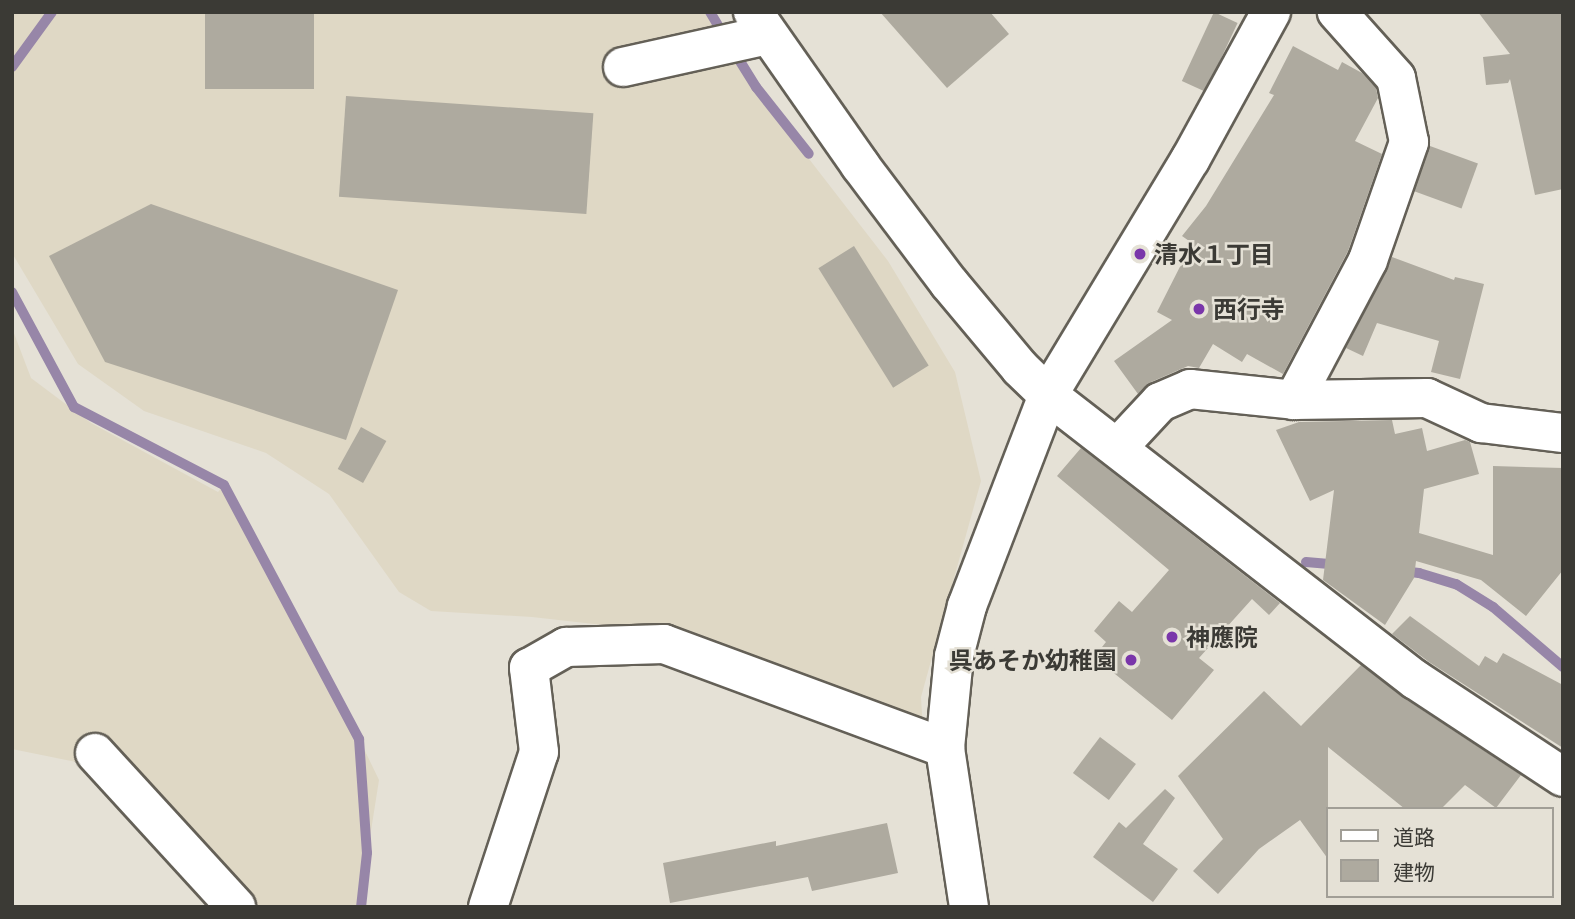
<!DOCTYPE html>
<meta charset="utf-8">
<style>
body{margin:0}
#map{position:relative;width:1575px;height:919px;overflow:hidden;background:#e5e1d6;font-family:Barlow,"Noto Sans JP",sans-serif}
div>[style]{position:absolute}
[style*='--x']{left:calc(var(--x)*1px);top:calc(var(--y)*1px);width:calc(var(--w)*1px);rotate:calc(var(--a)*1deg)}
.built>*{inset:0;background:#dfd8c5}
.stream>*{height:10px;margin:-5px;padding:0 5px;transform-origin:5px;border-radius:5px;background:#9786a8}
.building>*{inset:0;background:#aeaa9f;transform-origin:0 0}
.roads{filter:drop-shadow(2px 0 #646057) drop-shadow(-2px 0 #646057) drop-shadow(0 2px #646057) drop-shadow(0 -2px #646057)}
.minor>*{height:38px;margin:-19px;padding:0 19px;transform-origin:19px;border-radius:19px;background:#fff}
.dots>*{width:19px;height:19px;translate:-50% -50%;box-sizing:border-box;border:4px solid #e5e1d6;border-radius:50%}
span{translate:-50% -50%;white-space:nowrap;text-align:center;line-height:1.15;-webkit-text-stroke:5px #e5e1d6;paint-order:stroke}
.poi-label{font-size:24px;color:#3b3a35;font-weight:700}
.left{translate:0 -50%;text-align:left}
.right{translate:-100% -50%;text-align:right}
.frame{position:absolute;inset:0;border:14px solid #3b3a35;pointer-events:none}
.legend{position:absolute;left:1326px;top:807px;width:228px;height:91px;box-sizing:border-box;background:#e5e1d6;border:2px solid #a19e96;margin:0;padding:9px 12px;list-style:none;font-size:21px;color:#3b3a35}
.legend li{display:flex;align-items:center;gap:14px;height:35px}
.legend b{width:35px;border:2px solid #a19e96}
</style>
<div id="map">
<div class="built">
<div style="clip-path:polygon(12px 12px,704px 12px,782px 124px,888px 261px,955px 372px,981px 481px,921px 697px,923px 731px,665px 632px,532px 617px,431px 611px,399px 592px,329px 494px,266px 453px,144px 411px,78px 364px,12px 253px)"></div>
<div style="clip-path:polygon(12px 328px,31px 378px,91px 423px,218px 492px,224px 485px,313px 643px,379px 780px,359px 907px,240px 907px,86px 764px,12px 749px)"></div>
</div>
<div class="stream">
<div style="--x:710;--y:12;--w:29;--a:59"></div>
<div style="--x:733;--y:50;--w:44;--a:58.1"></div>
<div style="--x:756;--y:87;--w:85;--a:51.7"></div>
<div style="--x:12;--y:67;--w:68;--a:-54"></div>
<div style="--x:12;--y:292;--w:131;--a:61.7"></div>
<div style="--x:74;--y:407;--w:169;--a:27.5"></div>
<div style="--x:224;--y:485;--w:288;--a:62"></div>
<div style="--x:359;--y:739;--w:114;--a:86"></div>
<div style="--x:367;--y:853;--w:54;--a:96.3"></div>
<div style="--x:1306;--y:562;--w:32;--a:5"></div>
<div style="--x:1402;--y:571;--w:17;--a:7"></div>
<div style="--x:1419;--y:573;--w:39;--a:17"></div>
<div style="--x:1456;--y:584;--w:44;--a:31.9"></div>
<div style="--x:1493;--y:607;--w:92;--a:40.6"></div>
</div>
<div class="building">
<div style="left:205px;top:12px;width:109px;height:77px"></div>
<div style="clip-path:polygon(880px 12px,990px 12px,1009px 34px,947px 88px)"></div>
<div style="left:1214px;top:12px;width:26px;height:76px;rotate:25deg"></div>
<div style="clip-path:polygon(1478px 12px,1563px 12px,1563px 189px,1535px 195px,1510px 79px,1508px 83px,1486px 85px,1483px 57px,1510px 54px)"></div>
<div style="clip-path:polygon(1293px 46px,1338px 70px,1342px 62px,1362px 73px,1376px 88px,1378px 98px,1355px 141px,1382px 154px,1348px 251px,1283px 374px,1247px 354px,1242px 362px,1213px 344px,1199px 368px,1188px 366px,1151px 382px,1138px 394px,1114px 361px,1172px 320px,1157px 312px,1192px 243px,1182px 236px,1206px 206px,1274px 95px,1269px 93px)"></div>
<div style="left:346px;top:96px;width:248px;height:101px;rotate:4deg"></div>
<div style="left:1430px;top:146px;width:51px;height:48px;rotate:20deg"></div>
<div style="clip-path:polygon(151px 204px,398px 290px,346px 440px,105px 362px,49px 256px)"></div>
<div style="left:854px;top:246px;width:141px;height:42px;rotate:58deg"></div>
<div style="clip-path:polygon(1392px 257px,1454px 280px,1455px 277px,1484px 284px,1460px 379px,1431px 372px,1439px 341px,1377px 323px,1363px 356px,1346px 348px)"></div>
<div style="clip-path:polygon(1392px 420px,1395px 434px,1422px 428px,1427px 451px,1465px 440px,1470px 442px,1479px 474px,1424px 489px,1419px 533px,1493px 555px,1493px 466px,1563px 468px,1563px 570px,1526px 616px,1481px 580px,1416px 561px,1414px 578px,1385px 625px,1323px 580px,1334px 490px,1310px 501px,1276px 430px,1299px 422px)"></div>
<div style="left:361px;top:427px;width:29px;height:48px;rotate:29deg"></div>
<div style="clip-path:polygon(1081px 448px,1280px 603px,1269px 615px,1252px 599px,1199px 658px,1214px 670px,1172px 720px,1094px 657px,1106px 642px,1094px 631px,1119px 601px,1132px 612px,1169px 570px,1057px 476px)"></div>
<div style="clip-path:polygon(1410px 616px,1479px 666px,1485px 656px,1497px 663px,1503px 653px,1563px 685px,1563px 748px,1429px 662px,1392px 634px)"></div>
<div style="clip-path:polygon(1361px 665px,1404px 698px,1521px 775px,1496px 808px,1465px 785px,1441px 809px,1405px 809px,1328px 747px,1328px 859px,1300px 820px,1259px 849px,1218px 894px,1193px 871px,1223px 839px,1178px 776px,1264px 691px,1301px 726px)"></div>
<div style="left:1100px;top:737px;width:45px;height:45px;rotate:37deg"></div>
<div style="clip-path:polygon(1165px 789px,1175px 798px,1143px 844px,1178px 869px,1153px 902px,1093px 857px,1119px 822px,1126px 828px)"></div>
<div style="clip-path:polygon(887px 823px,898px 873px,812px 891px,808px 877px,670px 903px,663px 863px,776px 841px,776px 846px)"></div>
</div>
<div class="roads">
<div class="minor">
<div style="--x:753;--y:12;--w:187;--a:55"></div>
<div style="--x:860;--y:165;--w:148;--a:53"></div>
<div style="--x:949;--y:283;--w:111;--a:50.1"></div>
<div style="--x:1020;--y:368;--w:39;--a:44"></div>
<div style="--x:1048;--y:395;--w:465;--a:37.8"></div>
<div style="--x:1416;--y:680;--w:176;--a:33.4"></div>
<div style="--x:623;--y:67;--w:148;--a:-12.5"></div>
<div style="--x:1294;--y:400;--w:158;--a:-62.1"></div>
<div style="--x:1368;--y:260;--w:125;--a:-70.8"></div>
<div style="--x:1409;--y:142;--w:65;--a:-101.5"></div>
<div style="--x:1396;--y:78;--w:89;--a:-131.8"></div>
<div style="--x:1119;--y:446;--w:60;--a:-47"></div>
<div style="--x:1160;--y:402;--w:33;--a:-23"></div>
<div style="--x:1190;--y:389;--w:105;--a:6"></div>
<div style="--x:1294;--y:400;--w:133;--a:-0.9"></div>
<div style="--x:1427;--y:398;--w:60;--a:24.8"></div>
<div style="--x:1481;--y:423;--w:83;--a:7"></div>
<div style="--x:95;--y:753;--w:209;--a:47.5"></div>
<div style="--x:488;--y:907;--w:163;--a:-71.8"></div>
<div style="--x:539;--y:752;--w:85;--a:-96.8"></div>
<div style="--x:529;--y:668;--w:43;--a:-29.6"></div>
<div style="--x:566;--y:647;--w:98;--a:-1.8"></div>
<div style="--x:664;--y:644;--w:300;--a:20.3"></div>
<div style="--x:969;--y:907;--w:161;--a:-98.6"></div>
<div style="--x:945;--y:748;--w:92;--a:-84.4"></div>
<div style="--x:954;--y:656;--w:52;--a:-75.4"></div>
<div style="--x:967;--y:606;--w:226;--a:-69"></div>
<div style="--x:1048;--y:395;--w:275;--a:-58.9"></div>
<div style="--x:1190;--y:160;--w:169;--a:-61.3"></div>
</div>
</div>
<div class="dots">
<div style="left:1140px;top:254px;background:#7a36aa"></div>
<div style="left:1199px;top:309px;background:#7a36aa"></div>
<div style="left:1172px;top:637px;background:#7a36aa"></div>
<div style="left:1131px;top:660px;background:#7a36aa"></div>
</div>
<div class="poi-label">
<span class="left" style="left:1154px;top:254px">清水１丁目</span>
<span class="left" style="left:1213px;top:309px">西行寺</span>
<span class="left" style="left:1186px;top:637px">神應院</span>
<span class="right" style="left:1117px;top:660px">呉あそか幼稚園</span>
</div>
<div class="frame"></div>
<ul class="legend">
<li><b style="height:9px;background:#fff"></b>道路</li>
<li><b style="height:19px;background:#aeaa9f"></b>建物</li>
</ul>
</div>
